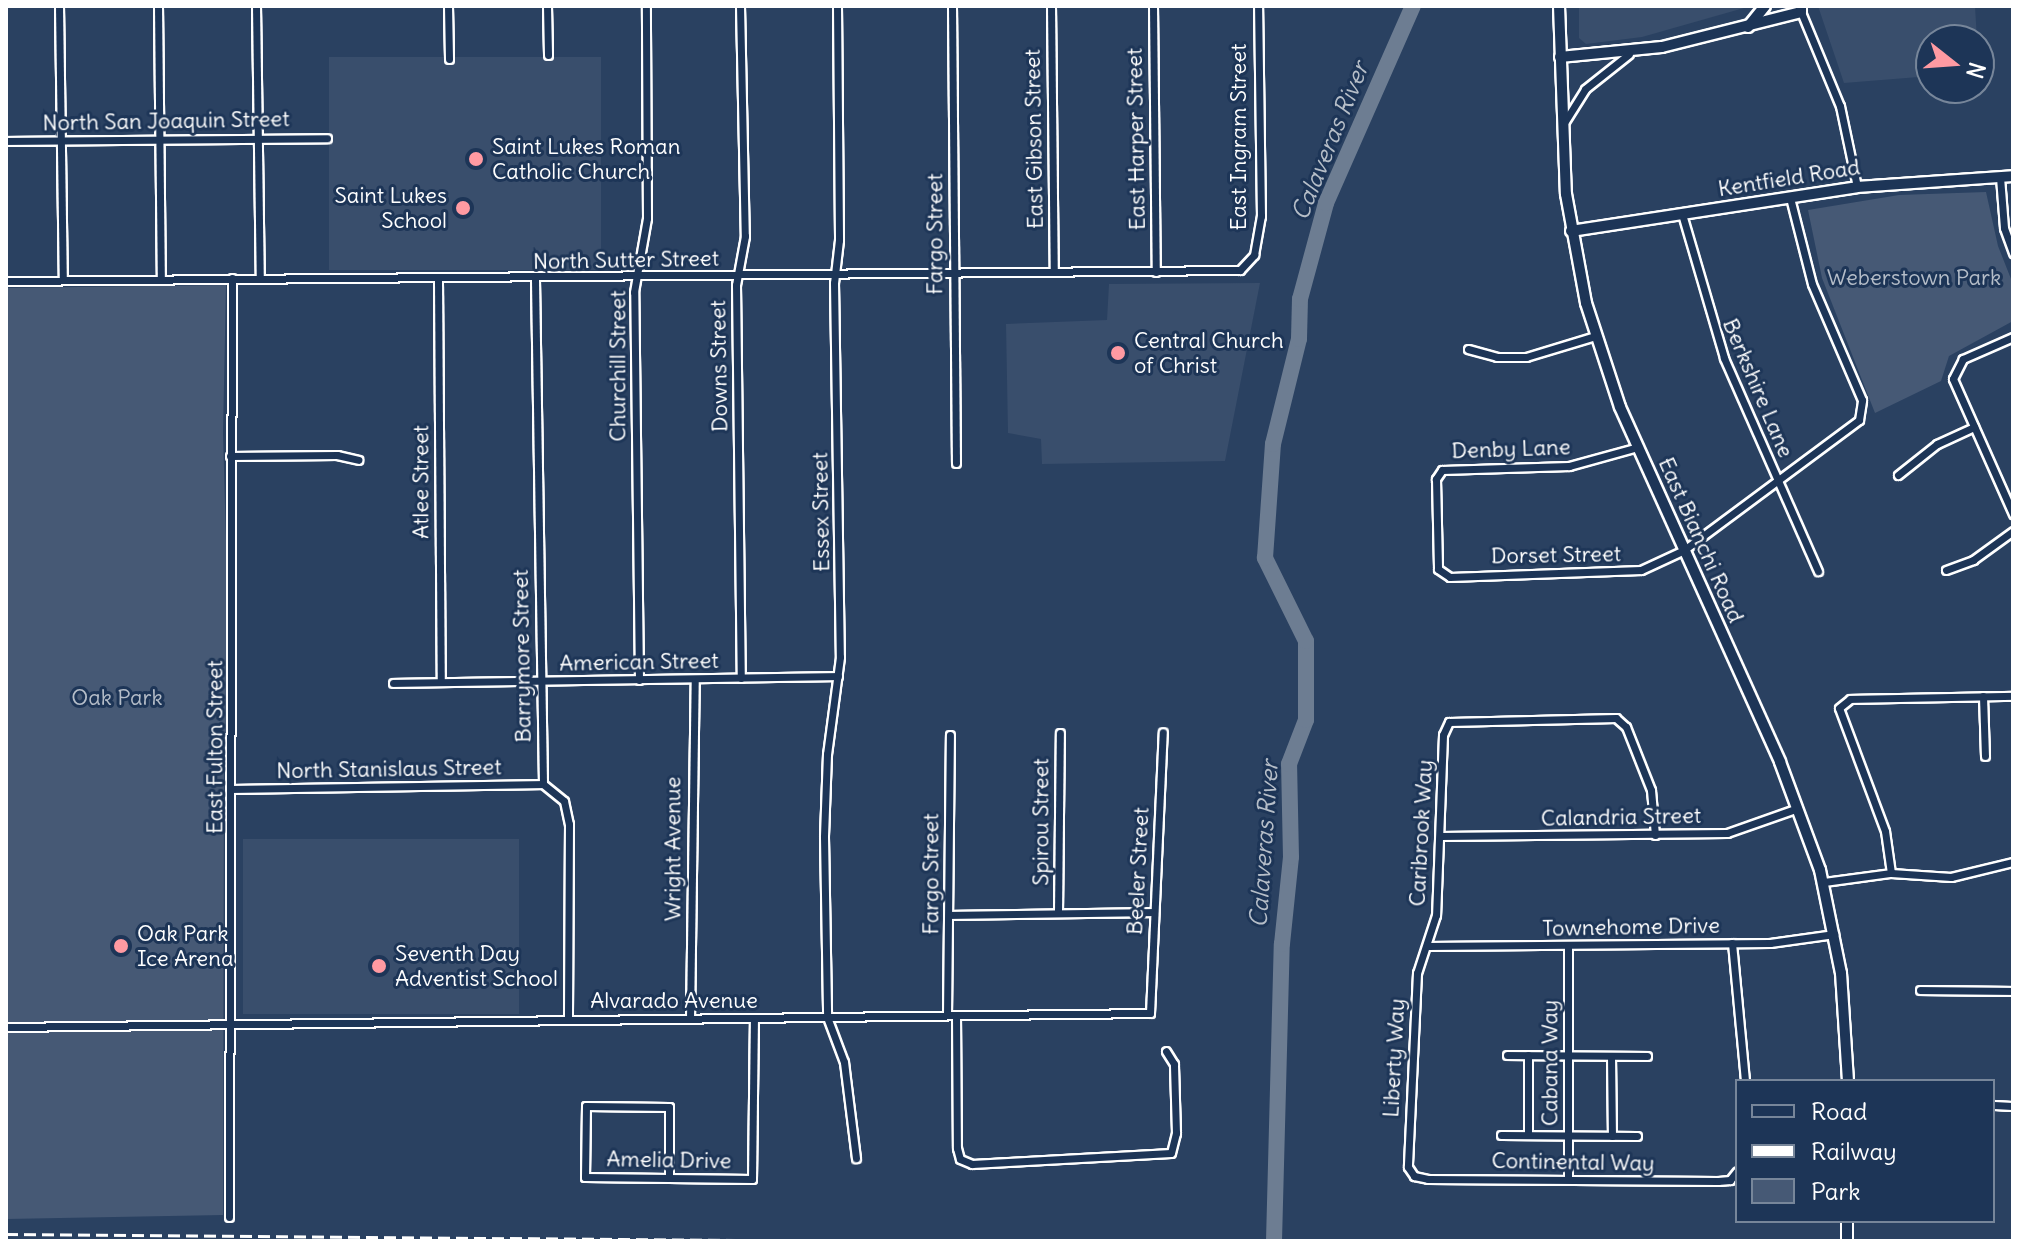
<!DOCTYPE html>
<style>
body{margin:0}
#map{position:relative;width:2019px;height:1247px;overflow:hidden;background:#2a4161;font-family:Delius,sans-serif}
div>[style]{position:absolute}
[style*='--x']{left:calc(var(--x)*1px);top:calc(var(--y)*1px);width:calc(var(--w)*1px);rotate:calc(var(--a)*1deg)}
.built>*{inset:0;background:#394e6c;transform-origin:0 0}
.green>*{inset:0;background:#465975}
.river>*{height:16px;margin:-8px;padding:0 8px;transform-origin:8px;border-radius:8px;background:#6d7d92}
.roads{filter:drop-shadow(2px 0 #fff) drop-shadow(-2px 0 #fff) drop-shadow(0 2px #fff) drop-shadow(0 -2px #fff)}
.street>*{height:7px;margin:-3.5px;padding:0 3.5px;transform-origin:3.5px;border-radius:3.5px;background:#1d3557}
.secondary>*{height:10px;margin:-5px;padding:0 5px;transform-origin:5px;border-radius:5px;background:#1d3557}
.rail>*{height:3px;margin-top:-1.5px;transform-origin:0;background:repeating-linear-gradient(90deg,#fff 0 12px,transparent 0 18px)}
.dots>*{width:22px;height:22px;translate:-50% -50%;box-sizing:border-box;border:4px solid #1d3557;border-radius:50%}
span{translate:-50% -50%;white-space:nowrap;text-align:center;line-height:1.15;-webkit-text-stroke:6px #1d3557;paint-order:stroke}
.street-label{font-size:22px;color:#fff}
.poi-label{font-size:22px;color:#fff}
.left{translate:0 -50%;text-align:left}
.right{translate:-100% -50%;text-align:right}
.park-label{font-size:22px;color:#b5bdc8}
.water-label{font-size:24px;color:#b6bec8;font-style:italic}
.frame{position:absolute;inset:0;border:8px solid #fff;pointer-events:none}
.legend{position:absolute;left:1735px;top:1079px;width:260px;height:144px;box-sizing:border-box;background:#1d3557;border:2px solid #77869a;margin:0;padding:10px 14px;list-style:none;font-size:24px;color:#fff}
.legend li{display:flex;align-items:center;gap:16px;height:40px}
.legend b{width:40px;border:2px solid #77869a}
.north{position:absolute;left:1915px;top:24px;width:80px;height:80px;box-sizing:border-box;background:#1d3557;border:2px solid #77869a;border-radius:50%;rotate:107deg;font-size:22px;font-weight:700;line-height:32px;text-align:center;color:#fff}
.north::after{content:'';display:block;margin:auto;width:28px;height:36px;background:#ff9aa2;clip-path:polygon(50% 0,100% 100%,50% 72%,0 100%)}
</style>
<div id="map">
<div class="built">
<div style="clip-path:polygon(1579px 6px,1751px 6px,1642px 37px,1586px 44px,1579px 38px)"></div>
<div style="clip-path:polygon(1818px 6px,1975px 6px,1977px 40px,1931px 40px,1931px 76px,1844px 83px)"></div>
<div style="left:329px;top:57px;width:272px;height:213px"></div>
<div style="clip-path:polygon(1260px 283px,1225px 461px,1042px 464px,1041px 439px,1008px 433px,1006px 324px,1107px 320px,1109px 284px)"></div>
<div style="left:243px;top:839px;width:276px;height:175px"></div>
</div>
<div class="green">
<div style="clip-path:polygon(1986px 192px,1998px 246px,2013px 284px,2013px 321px,1949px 356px,1941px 381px,1875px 413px,1822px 278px,1808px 210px,1899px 195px)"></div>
<div style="clip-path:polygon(226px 285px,223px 433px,230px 686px,224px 757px,223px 1215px,6px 1219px,6px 288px)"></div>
</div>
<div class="river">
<div style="--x:1274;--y:1241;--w:297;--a:-88.5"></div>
<div style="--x:1282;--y:944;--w:87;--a:-84.1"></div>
<div style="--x:1291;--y:857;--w:93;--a:-91.2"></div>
<div style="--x:1289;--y:764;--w:47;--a:-68.9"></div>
<div style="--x:1306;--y:720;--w:79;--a:-90"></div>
<div style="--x:1306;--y:641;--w:93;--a:-116.3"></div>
<div style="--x:1265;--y:558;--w:114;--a:-86"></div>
<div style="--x:1273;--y:444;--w:108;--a:-76.1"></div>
<div style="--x:1299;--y:339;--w:40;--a:-88.6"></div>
<div style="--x:1300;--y:299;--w:99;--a:-74.8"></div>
<div style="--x:1326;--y:203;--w:215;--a:-66.2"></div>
</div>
<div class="roads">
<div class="street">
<div style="--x:59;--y:6;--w:274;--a:89.2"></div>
<div style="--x:158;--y:6;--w:272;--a:89.4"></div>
<div style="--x:256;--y:6;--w:271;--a:89.2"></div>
<div style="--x:448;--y:6;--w:53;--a:88.9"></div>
<div style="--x:547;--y:6;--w:49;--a:88.8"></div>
<div style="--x:740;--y:6;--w:230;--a:88.8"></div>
<div style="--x:745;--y:236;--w:50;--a:100.4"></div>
<div style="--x:736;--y:285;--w:393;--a:89.3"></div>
<div style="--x:837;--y:6;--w:234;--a:89.5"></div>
<div style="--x:839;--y:240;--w:43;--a:96.6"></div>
<div style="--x:834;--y:283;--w:374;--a:89.1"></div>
<div style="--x:840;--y:657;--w:98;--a:97.6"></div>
<div style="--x:827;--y:754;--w:83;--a:92.1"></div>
<div style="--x:824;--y:837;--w:180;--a:89"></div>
<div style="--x:827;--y:1017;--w:48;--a:69.3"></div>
<div style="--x:844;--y:1062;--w:97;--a:82.9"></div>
<div style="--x:952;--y:6;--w:457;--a:89.5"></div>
<div style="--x:1051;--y:6;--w:266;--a:89.4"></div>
<div style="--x:1153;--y:6;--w:266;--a:89.4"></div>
<div style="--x:1801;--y:12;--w:102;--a:67.5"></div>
<div style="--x:1840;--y:106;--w:83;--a:78.1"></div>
<div style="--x:1564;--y:123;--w:40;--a:-58"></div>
<div style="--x:1585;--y:89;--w:56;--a:-38.5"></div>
<div style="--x:6;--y:141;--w:321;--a:-0.5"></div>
<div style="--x:2000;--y:177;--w:51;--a:85.5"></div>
<div style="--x:2004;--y:228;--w:27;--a:70"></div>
<div style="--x:1682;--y:214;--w:150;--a:73.7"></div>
<div style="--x:1724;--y:358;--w:233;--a:66.2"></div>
<div style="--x:535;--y:280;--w:504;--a:89.09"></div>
<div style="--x:6;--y:281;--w:1234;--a:-0.51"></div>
<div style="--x:1240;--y:270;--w:21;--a:-47"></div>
<div style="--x:1254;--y:255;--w:40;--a:-80"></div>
<div style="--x:1261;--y:216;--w:210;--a:-90.8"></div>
<div style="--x:438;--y:281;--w:401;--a:89.6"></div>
<div style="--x:2013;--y:337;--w:55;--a:156.3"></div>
<div style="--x:1963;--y:359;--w:22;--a:117"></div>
<div style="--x:1953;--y:379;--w:148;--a:66"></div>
<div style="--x:1468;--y:349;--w:30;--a:15"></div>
<div style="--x:1497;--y:357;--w:29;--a:0"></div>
<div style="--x:1526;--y:357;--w:72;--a:-16.9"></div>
<div style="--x:1638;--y:447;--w:72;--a:164.6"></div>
<div style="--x:1569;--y:466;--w:127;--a:178.2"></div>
<div style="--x:1442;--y:470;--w:11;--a:124"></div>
<div style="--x:1436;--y:479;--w:90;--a:88.7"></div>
<div style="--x:1438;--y:569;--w:14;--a:34"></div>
<div style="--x:1450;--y:577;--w:191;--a:-2.1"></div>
<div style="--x:1641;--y:570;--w:47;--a:-24.9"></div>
<div style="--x:1684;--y:550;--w:218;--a:-36.6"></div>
<div style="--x:1859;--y:420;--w:20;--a:-81"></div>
<div style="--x:1862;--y:400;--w:126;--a:-113.3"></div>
<div style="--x:1812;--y:284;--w:89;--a:-104.3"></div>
<div style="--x:230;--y:456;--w:107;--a:-0.5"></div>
<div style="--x:337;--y:455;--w:22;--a:13"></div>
<div style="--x:1898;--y:475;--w:50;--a:-38.5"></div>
<div style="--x:1937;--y:444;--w:41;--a:-24.7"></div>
<div style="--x:1946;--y:570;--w:29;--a:-20"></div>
<div style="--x:1973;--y:560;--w:49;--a:-35.9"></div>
<div style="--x:639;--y:680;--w:388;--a:-90.7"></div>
<div style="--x:634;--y:292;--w:75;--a:-80"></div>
<div style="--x:647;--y:218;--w:212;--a:-90.3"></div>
<div style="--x:393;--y:683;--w:445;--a:-0.9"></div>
<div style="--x:1983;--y:696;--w:60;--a:88.1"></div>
<div style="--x:543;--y:784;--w:27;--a:39"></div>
<div style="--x:564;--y:801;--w:24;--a:78"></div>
<div style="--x:569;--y:824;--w:195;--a:90.3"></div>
<div style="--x:234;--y:789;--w:309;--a:-0.9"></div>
<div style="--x:1655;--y:835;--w:45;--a:-95.1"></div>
<div style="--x:1651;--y:790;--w:68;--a:-111.6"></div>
<div style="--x:1626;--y:727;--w:13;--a:-138"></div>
<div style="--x:1616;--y:718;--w:167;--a:178.6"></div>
<div style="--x:1449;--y:722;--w:14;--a:115"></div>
<div style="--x:1443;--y:735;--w:180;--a:92.2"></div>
<div style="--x:1436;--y:915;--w:61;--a:108.1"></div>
<div style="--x:1417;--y:973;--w:194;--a:92.7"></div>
<div style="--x:1408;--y:1167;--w:11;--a:56"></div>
<div style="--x:1414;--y:1176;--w:14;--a:12"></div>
<div style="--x:1428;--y:1179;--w:290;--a:0.4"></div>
<div style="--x:1718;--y:1181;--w:12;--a:-5"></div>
<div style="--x:1730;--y:1180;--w:11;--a:-52"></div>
<div style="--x:1440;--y:836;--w:287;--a:-0.6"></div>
<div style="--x:1727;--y:833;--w:75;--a:-19.4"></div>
<div style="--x:1891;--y:873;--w:42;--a:-98.1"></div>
<div style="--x:1885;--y:831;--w:131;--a:-110.5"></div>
<div style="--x:1839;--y:708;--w:14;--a:-39"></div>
<div style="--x:1850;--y:699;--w:163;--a:-1.1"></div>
<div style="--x:1824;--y:882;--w:68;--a:-7.7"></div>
<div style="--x:1891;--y:873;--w:60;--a:3.8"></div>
<div style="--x:1951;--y:877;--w:64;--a:-13.6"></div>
<div style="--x:1058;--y:912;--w:179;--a:-89.4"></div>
<div style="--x:949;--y:915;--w:205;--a:-0.8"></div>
<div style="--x:1732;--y:943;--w:139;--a:84.6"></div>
<div style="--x:1427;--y:946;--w:343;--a:-0.5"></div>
<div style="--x:1770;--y:943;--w:65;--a:-8"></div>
<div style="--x:1568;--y:947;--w:232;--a:90"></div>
<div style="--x:1920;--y:990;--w:93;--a:0.6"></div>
<div style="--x:947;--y:1015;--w:280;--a:-89.4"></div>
<div style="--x:956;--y:1015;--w:133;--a:89.6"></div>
<div style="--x:957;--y:1148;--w:11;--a:75"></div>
<div style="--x:960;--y:1159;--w:13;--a:23"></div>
<div style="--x:972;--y:1164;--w:199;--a:-3.2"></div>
<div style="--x:1171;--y:1153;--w:21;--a:-76"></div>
<div style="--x:1176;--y:1133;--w:69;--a:-91.7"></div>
<div style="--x:1174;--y:1064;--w:15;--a:-122"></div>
<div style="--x:690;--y:1019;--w:339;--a:-89.2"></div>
<div style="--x:6;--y:1027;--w:1144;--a:-0.7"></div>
<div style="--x:1150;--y:1013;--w:281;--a:-87.4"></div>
<div style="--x:1507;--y:1055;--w:140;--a:0.4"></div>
<div style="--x:1528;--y:1055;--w:80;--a:90"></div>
<div style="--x:1611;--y:1056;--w:80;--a:89.3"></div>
<div style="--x:1993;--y:1105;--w:20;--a:3"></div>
<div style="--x:1501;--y:1135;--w:136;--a:0.4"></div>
<div style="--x:669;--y:1178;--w:71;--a:-90"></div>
<div style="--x:669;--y:1107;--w:83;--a:-179.3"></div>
<div style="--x:586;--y:1106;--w:71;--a:90.8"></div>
<div style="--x:585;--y:1177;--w:167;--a:0.7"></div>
<div style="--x:752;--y:1179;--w:160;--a:-89.3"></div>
<div style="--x:229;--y:1217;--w:939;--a:-89.82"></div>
</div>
<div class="secondary">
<div style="--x:1559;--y:6;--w:188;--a:87.9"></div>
<div style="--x:1566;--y:194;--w:111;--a:79.6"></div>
<div style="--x:1586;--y:303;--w:109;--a:71.9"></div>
<div style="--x:1620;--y:407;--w:389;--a:65.7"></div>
<div style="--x:1780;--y:762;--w:115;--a:69.7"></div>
<div style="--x:1820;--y:870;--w:105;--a:78.5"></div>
<div style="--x:1841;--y:973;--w:108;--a:86.3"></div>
<div style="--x:1748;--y:27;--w:27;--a:-51"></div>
<div style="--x:1560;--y:57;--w:102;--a:-5.6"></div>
<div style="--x:1662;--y:47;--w:143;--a:-14.1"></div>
<div style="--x:1801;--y:12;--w:6;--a:-90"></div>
<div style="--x:1571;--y:231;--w:289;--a:-8.7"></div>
<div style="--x:1857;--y:187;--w:156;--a:-4"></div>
<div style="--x:1847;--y:1241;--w:20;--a:-90"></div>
</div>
</div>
<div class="rail">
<div style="--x:6;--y:1234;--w:860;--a:0.47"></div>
</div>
<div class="dots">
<div style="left:476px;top:159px;background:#ff9aa2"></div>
<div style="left:463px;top:208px;background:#ff9aa2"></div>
<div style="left:1118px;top:353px;background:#ff9aa2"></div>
<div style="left:121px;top:946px;background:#ff9aa2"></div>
<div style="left:379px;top:966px;background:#ff9aa2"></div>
</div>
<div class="street-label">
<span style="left:166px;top:121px;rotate:-1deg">North San Joaquin Street</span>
<span style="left:1239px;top:137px;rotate:-90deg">East Ingram Street</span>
<span style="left:1034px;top:139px;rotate:-91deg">East Gibson Street</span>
<span style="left:1136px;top:139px;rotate:-91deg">East Harper Street</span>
<span style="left:1789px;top:178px;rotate:-9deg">Kentfield Road</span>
<span style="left:935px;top:234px;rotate:-90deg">Fargo Street</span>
<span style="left:626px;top:260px;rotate:-1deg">North Sutter Street</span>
<span style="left:618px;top:366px;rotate:-90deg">Churchill Street</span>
<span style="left:719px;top:366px;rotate:-91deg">Downs Street</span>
<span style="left:1758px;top:388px;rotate:67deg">Berkshire Lane</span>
<span style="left:1511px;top:449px;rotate:-2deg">Denby Lane</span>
<span style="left:421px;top:482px;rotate:-90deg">Atlee Street</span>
<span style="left:821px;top:512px;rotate:-91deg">Essex Street</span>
<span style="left:1701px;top:540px;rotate:66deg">East Bianchi Road</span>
<span style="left:1556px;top:555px;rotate:-1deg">Dorset Street</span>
<span style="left:522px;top:656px;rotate:-91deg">Barrymore Street</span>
<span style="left:639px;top:662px;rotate:-1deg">American Street</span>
<span style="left:215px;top:747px;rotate:-90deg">East Fulton Street</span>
<span style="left:389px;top:769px;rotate:-1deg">North Stanislaus Street</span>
<span style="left:1621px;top:817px;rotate:-1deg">Calandria Street</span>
<span style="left:1041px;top:822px;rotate:-90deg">Spirou Street</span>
<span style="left:1421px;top:833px;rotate:-87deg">Caribrook Way</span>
<span style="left:673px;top:849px;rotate:-90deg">Wright Avenue</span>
<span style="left:1138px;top:871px;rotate:-87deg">Beeler Street</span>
<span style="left:931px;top:874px;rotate:-90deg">Fargo Street</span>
<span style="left:1631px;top:927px;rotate:-1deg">Townehome Drive</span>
<span style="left:674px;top:1001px">Alvarado Avenue</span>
<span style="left:1394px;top:1058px;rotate:-87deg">Liberty Way</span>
<span style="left:1550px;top:1063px;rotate:-90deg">Cabana Way</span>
<span style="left:669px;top:1160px;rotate:1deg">Amelia Drive</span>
<span style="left:1573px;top:1162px;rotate:1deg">Continental Way</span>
</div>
<div class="poi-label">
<span class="left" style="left:492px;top:159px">Saint Lukes Roman<br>Catholic Church</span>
<span class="right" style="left:447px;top:208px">Saint Lukes<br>School</span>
<span class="left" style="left:1134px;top:353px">Central Church<br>of Christ</span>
<span class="left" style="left:137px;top:946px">Oak Park<br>Ice Arena</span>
<span class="left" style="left:395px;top:966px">Seventh Day<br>Adventist School</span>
</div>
<div class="park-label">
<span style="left:1914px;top:278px">Weberstown Park</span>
<span style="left:117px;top:698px">Oak Park</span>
</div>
<div class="water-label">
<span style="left:1330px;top:141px;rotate:-68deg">Calaveras River</span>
<span style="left:1264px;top:844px;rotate:-86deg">Calaveras River</span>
</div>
<div class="frame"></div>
<ul class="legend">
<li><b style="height:10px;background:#1d3557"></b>Road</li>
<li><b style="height:10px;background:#fff"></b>Railway</li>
<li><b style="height:22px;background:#465975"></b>Park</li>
</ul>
<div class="north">N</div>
</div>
